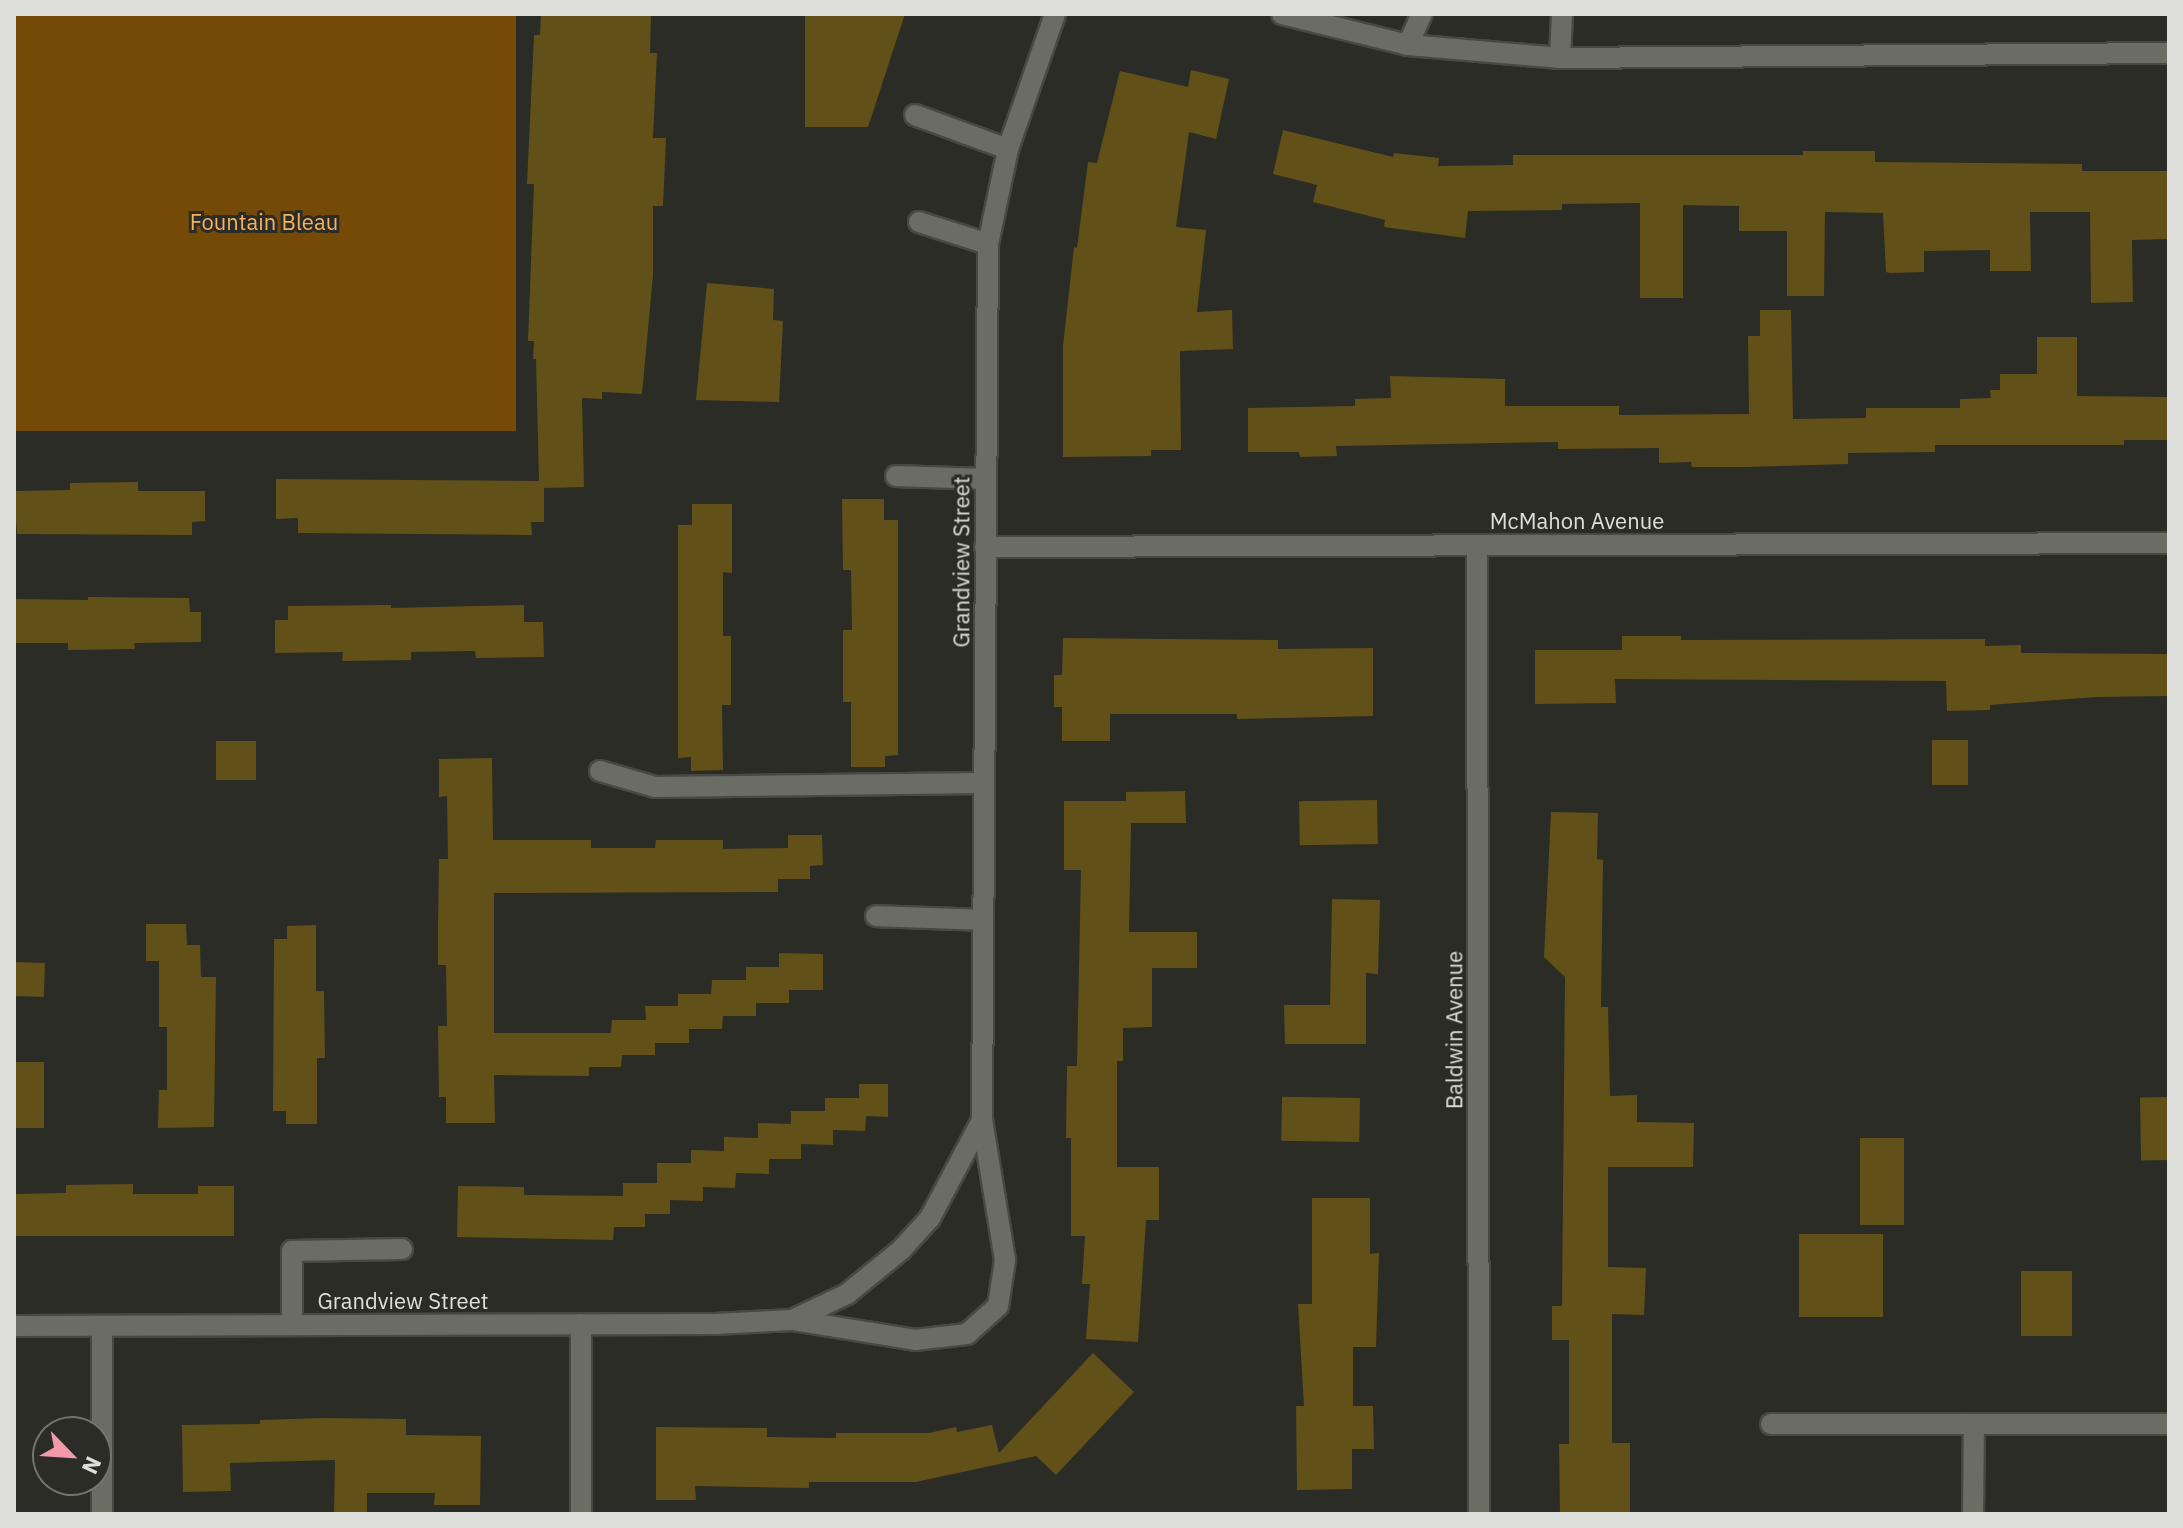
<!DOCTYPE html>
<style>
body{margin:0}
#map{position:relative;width:2183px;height:1528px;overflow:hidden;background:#2b2c25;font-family:"IBM Plex Sans",sans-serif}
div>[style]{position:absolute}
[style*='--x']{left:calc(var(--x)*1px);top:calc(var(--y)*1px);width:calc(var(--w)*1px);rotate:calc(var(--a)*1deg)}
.green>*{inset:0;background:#754a06;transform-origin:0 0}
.building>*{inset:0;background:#625019;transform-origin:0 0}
.roads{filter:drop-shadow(2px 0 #494943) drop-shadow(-2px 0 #494943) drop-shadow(0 2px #494943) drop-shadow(0 -2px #494943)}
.service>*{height:20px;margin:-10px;padding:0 10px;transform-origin:10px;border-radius:10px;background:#6b6c64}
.minor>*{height:20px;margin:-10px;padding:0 10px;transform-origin:10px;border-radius:10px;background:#6b6c64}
span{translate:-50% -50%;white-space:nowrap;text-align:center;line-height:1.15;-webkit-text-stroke:6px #2b2c25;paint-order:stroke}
.park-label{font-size:22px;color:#f4b260}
.street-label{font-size:22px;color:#dfe0db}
.frame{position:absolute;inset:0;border:16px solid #dfe0db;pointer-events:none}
.north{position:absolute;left:32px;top:1416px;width:80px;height:80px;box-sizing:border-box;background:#2b2c25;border:2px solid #73746e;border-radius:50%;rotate:115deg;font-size:22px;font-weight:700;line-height:32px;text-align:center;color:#dfe0db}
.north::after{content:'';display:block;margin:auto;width:28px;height:36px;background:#f29aac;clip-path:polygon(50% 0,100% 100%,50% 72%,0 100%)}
</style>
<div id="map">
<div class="green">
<div style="left:14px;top:14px;width:502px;height:417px"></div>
</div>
<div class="building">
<div style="clip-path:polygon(541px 14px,651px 14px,650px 53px,657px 53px,653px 138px,666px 138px,663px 206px,653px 206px,653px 275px,642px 394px,602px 392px,602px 399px,582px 398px,584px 487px,544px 488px,544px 522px,531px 522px,532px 535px,298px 533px,298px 518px,276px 519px,276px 479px,539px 481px,536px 359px,533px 359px,534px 341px,528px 341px,534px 184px,527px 184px,534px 35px,540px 35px)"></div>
<div style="clip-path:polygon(805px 14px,905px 14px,868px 127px,805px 127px)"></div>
<div style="clip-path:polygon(1191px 70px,1229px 79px,1216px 139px,1189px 132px,1176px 227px,1206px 230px,1197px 312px,1232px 310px,1233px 349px,1180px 351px,1181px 450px,1151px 450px,1151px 456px,1063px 457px,1063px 346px,1074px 247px,1077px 248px,1088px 162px,1097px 163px,1120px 71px,1188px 87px)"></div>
<div style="clip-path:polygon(1283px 130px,1393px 157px,1394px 153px,1439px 158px,1438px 166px,1513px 165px,1513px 155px,1803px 155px,1803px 151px,1875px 151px,1875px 162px,2082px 164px,2082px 171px,2169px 171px,2169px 239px,2132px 240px,2133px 302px,2091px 303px,2090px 212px,2030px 212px,2031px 271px,1990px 271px,1990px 250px,1924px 251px,1924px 272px,1890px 273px,1886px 272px,1883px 213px,1825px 212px,1824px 296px,1787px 296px,1787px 231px,1739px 231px,1739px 206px,1683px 205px,1683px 298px,1640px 298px,1640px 203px,1562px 204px,1562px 210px,1468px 211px,1465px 238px,1384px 227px,1385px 220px,1313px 202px,1317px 185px,1273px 174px)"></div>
<div style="clip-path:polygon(707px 283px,774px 289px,773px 320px,783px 321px,779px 402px,696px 400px)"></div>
<div style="clip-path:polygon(1760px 310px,1791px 310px,1793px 419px,1866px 418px,1866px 408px,1960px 408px,1960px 399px,1991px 398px,1990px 390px,2000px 390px,2000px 374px,2037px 374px,2037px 337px,2077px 337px,2077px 396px,2169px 397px,2169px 440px,2124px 440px,2124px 445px,1935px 445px,1935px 452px,1848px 453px,1848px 464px,1745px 467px,1692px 467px,1691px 462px,1659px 463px,1659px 448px,1558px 449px,1558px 442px,1336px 446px,1337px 456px,1300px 457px,1299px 452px,1248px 452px,1248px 408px,1355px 406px,1355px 399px,1391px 398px,1390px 376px,1505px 379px,1505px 406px,1619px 406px,1619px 415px,1749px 414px,1748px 336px,1760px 336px)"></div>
<div style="clip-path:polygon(138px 482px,138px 491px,205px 491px,205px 521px,192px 522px,192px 535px,17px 534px,14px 491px,70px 490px,70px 483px)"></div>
<div style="clip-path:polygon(842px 499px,884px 499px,884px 520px,898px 520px,898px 755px,885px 756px,885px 767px,851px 767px,851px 702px,843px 702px,843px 630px,852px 630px,851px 570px,843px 570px)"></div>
<div style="clip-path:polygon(692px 504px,732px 504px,732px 573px,723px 572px,723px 636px,731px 636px,731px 705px,722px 705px,723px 770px,691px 771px,691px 757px,678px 758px,678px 525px,692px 525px)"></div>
<div style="clip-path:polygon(88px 597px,189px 598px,190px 612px,201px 612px,201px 642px,134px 643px,135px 649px,68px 650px,68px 643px,14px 643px,14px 599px,88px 600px)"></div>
<div style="clip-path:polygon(391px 605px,391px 608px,524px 605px,524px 622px,543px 622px,544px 657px,476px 658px,475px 651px,411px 652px,411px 660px,342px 661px,343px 652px,275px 653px,275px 620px,288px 620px,288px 606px)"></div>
<div style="clip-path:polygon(1622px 636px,1681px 636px,1681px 640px,1985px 639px,1985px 646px,2021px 645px,2021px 653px,2169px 654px,2169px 696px,2097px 697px,1990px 705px,1990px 710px,1947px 711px,1946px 681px,1615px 679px,1616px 703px,1535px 704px,1535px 650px,1622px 650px)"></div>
<div style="clip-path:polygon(1063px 638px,1278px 640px,1278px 649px,1373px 648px,1373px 716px,1237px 719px,1237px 714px,1110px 714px,1110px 741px,1062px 741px,1062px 707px,1054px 707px,1054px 675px,1062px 675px)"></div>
<div style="left:1932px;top:740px;width:36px;height:45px"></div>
<div style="left:216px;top:741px;width:40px;height:39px"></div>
<div style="clip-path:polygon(492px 758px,493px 840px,591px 840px,591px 848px,655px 848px,656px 840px,723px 840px,723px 849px,788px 848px,788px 835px,822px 835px,823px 865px,810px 866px,810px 879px,778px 879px,778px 892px,494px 893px,494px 1033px,611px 1033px,612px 1020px,646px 1020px,645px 1006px,678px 1006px,678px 994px,711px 994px,712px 980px,746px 980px,746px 967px,779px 967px,779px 953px,823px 954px,823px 990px,789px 990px,789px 1003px,756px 1003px,756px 1016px,723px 1016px,722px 1029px,689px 1029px,689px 1043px,655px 1043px,655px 1055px,622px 1055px,621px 1067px,589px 1067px,589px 1076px,494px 1075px,495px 1123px,446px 1123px,446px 1097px,439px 1097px,438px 1026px,447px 1026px,446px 965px,438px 965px,438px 927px,439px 859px,448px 859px,447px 796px,439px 797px,439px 759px)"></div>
<div style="clip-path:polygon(1185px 791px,1186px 823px,1131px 823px,1129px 932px,1197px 932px,1197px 968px,1152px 968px,1152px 1027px,1123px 1028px,1123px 1061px,1117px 1061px,1117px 1167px,1159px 1167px,1159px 1220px,1146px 1220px,1138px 1342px,1086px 1339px,1090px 1284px,1082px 1284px,1085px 1236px,1071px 1236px,1071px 1138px,1066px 1138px,1067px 1066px,1077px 1066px,1081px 870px,1064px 870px,1064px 801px,1126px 801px,1126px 792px)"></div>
<div style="left:1377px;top:800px;width:44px;height:78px;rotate:89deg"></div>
<div style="clip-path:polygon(1551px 812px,1598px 813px,1597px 859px,1603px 860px,1601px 1007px,1608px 1007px,1610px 1096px,1637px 1095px,1637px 1122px,1694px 1123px,1693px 1167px,1608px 1167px,1608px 1267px,1646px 1268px,1644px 1315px,1612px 1314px,1612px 1443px,1630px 1443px,1630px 1514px,1560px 1514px,1559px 1444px,1569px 1444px,1569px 1340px,1552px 1340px,1552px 1306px,1562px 1306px,1565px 977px,1544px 957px)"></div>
<div style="clip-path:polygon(1332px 899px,1380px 900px,1378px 974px,1366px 973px,1366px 1044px,1285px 1044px,1284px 1005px,1330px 1005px)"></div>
<div style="clip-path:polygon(146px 924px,186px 924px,187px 945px,200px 945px,201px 977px,216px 977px,214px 1127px,158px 1128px,159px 1090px,167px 1090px,167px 1027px,159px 1027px,159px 961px,146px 961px)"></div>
<div style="clip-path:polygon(316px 925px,316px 991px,324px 991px,325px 1058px,317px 1058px,317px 1124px,286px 1124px,286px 1111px,273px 1111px,274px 939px,287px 939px,287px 926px)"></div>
<div style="left:14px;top:962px;width:31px;height:34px;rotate:2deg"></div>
<div style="left:44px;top:1062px;width:66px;height:30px;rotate:90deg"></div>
<div style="clip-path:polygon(859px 1084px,888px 1084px,888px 1117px,866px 1116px,865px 1131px,833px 1130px,833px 1145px,801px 1144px,801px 1159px,769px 1159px,769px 1174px,736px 1173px,735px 1188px,703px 1187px,703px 1201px,670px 1200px,670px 1214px,645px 1214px,645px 1227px,614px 1227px,613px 1240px,457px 1237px,458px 1186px,524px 1187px,524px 1195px,623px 1196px,623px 1183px,657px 1183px,657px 1163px,691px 1163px,691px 1150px,724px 1151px,724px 1137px,758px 1138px,758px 1123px,791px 1124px,791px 1111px,825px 1111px,825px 1098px,859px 1098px)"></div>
<div style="left:2168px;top:1097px;width:63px;height:28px;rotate:89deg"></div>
<div style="left:1360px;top:1098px;width:44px;height:78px;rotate:91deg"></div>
<div style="left:1860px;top:1138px;width:44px;height:87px"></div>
<div style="clip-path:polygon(133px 1184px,133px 1194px,198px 1194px,198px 1186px,234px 1186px,234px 1236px,14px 1236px,14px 1194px,66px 1193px,66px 1185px)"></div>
<div style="clip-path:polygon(1312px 1198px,1370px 1198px,1370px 1254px,1379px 1253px,1376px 1347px,1353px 1347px,1353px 1406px,1373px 1406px,1374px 1449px,1352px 1449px,1352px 1489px,1297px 1490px,1296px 1406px,1304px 1406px,1298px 1304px,1312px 1304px)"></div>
<div style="left:1799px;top:1234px;width:84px;height:83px"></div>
<div style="left:2072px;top:1271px;width:65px;height:51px;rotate:90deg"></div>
<div style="clip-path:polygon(1093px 1353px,1134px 1392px,1056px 1475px,1036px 1456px,916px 1482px,809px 1482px,809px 1488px,695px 1486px,696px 1500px,656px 1500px,656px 1427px,767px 1428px,767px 1437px,836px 1438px,836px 1433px,929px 1433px,956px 1427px,957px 1432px,992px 1425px,999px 1453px)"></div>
<div style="clip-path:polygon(323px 1418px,406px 1419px,406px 1435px,481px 1436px,480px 1505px,434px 1505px,435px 1493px,367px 1493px,367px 1514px,334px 1514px,335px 1460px,230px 1463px,231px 1491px,183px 1492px,182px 1425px,260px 1424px,260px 1420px)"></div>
</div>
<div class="roads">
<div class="service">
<div style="--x:1408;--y:45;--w:34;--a:-66"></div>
<div style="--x:1560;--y:58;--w:44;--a:-87.4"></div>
<div style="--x:915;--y:115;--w:99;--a:20.1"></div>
<div style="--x:919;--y:222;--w:72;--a:17.7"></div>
<div style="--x:896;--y:476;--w:90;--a:1.9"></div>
<div style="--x:600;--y:771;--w:57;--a:16.2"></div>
<div style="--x:655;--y:787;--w:329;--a:-0.7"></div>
<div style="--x:876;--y:916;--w:107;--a:2.1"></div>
<div style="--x:292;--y:1325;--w:74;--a:-90"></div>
<div style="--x:292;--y:1251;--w:110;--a:-1"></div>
</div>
<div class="minor">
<div style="--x:1282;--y:14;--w:130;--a:13.8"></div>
<div style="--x:1408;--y:45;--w:153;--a:4.9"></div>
<div style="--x:1560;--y:58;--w:609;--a:-0.47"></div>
<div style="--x:1477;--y:545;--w:969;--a:89.88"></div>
<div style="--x:985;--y:547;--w:1184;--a:-0.19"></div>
<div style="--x:792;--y:1320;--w:125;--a:9.2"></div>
<div style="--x:915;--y:1340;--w:52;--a:-6.6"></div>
<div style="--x:967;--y:1334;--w:42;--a:-42.1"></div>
<div style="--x:998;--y:1306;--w:47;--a:-81.3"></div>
<div style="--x:1005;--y:1260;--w:142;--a:-99.3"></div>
<div style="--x:581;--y:1324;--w:190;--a:90"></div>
<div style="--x:14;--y:1326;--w:701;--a:-0.16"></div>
<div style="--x:715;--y:1324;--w:77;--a:-3"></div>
<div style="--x:792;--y:1320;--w:61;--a:-25.3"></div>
<div style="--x:847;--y:1294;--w:70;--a:-39.2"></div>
<div style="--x:901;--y:1250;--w:43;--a:-47.8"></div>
<div style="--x:930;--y:1218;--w:111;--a:-62"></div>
<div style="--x:982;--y:1120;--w:876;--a:-89.61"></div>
<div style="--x:988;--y:244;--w:97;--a:-78.1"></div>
<div style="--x:1008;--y:149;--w:143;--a:-70.8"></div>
<div style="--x:1771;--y:1424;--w:398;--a:0"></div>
<div style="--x:102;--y:1514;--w:188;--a:-90"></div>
<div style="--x:1973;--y:1514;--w:90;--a:-89.4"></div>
</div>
</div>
<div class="park-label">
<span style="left:264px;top:222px">Fountain Bleau</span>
</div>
<div class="street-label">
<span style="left:1577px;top:521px">McMahon Avenue</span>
<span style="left:961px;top:562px;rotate:-90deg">Grandview Street</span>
<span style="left:1454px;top:1030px;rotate:-90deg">Baldwin Avenue</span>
<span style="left:403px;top:1301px">Grandview Street</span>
</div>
<div class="frame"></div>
<div class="north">N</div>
</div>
